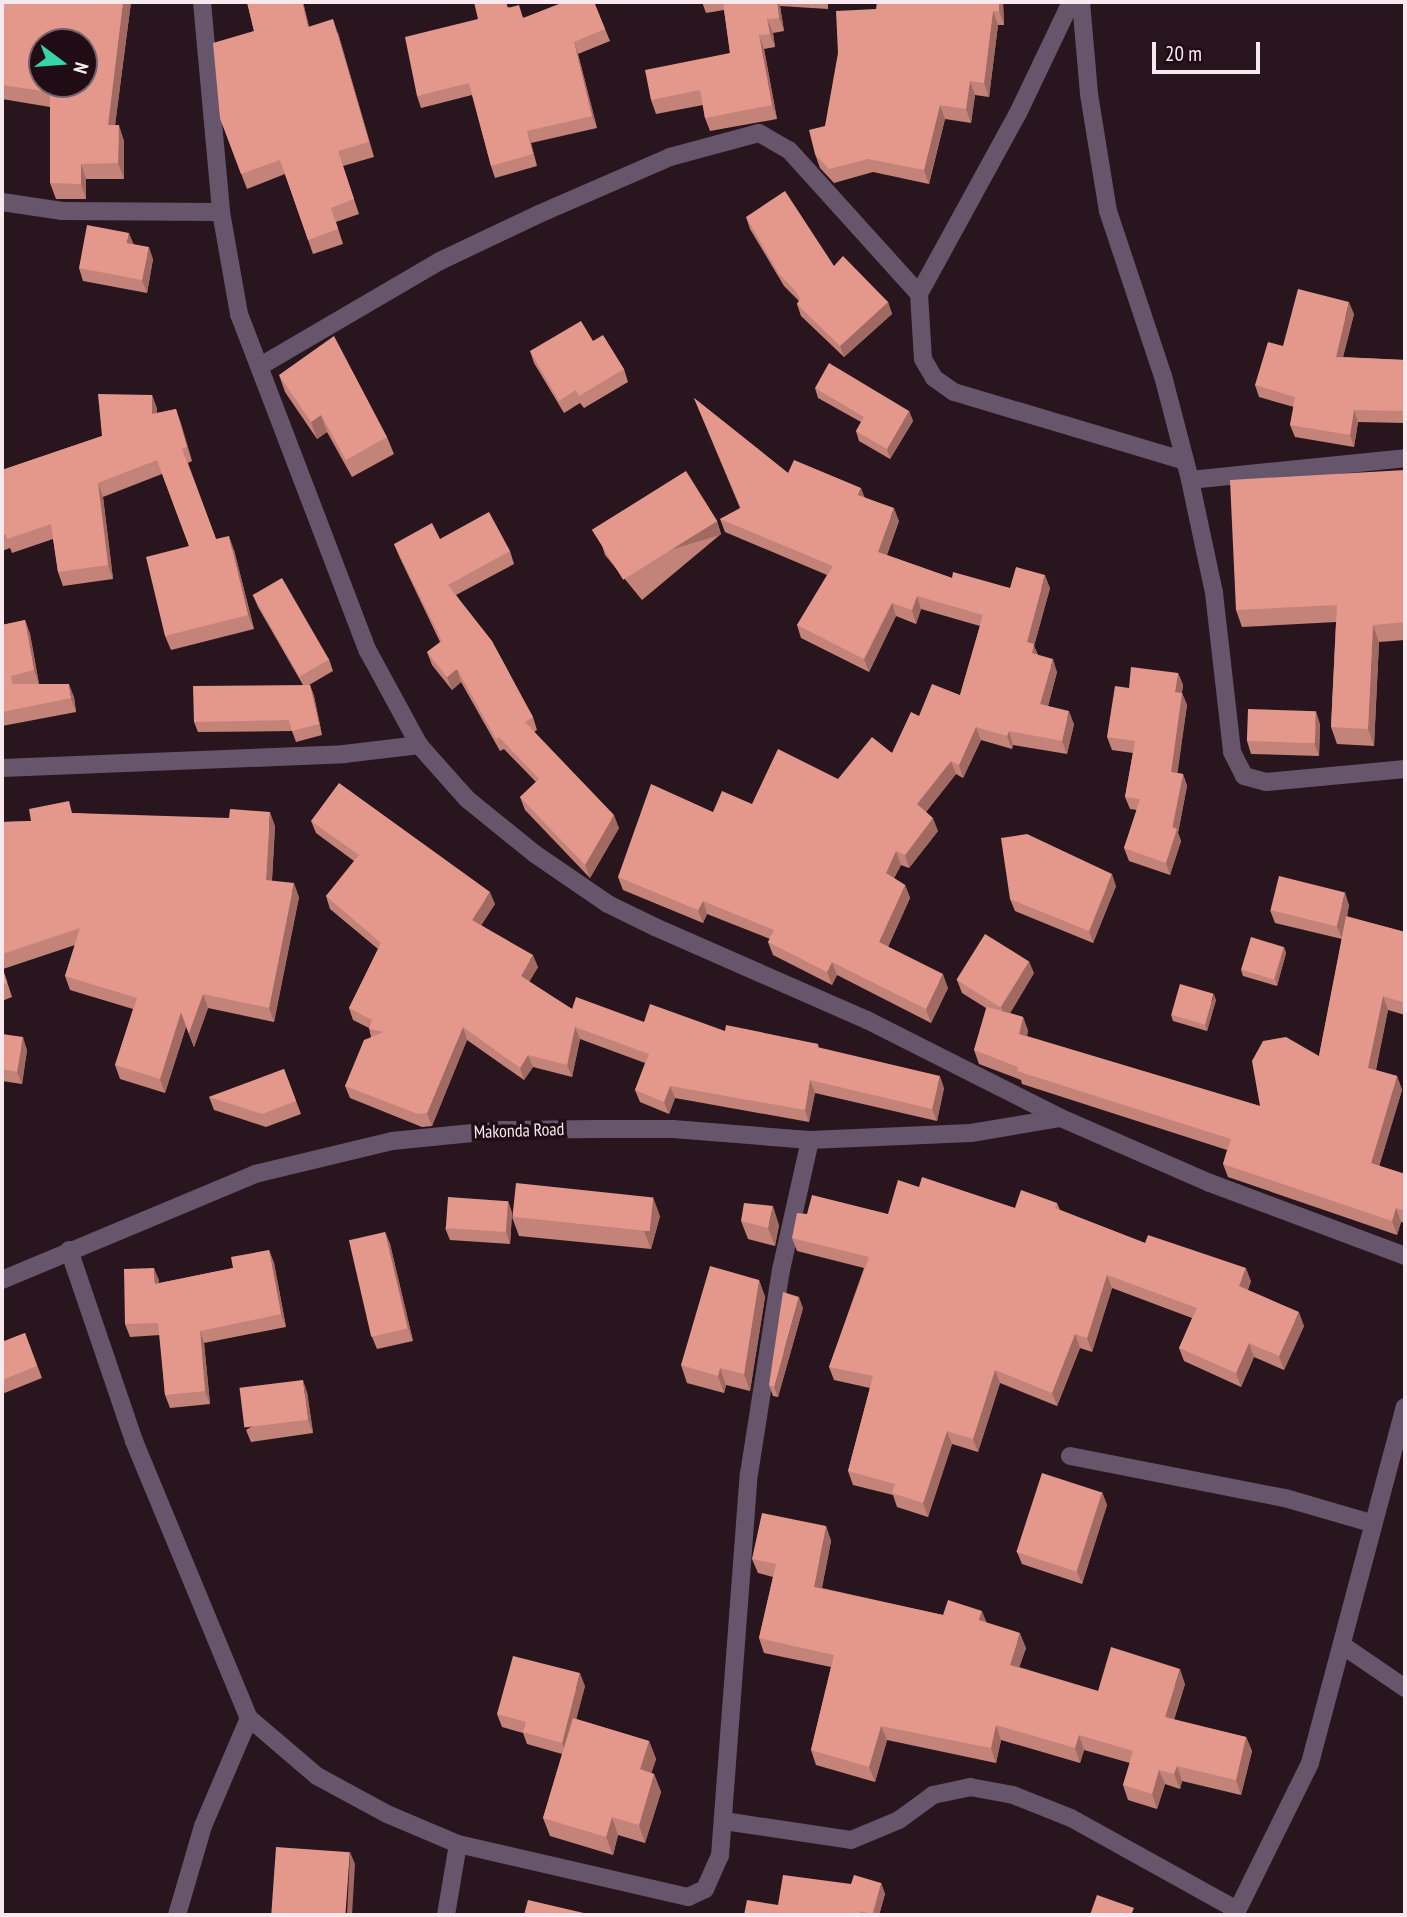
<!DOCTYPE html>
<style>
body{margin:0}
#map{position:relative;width:1407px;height:1917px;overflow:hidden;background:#29151d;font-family:"PT Sans Narrow",sans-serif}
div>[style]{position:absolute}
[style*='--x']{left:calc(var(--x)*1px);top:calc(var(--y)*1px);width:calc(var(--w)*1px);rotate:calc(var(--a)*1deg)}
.minor>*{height:18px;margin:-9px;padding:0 9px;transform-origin:9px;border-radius:9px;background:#67556c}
.wall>*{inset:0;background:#c48378}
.shaded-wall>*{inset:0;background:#a06a62;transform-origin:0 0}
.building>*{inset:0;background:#e4988c;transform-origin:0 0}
span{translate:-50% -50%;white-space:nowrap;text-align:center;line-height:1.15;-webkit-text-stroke:7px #1f0c14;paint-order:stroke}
.street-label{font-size:18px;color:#f8e9ee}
.frame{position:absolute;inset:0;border:4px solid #f8e9ee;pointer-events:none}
.north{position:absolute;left:28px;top:28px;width:70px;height:70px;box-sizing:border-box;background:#1f0c14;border:2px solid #76646b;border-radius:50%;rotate:106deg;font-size:19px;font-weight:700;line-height:28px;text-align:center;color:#f8e9ee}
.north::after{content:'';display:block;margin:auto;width:24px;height:32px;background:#36d4a7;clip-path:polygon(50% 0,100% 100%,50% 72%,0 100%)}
.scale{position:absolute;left:1152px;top:42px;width:108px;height:32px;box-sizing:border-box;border:4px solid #f8e9ee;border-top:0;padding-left:9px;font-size:21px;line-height:24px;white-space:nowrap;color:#f8e9ee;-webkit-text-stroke:5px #1f0c14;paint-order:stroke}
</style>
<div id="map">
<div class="minor">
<div style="--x:202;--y:2;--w:211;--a:84.8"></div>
<div style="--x:221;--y:212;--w:104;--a:80"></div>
<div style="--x:239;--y:314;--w:361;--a:69.1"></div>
<div style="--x:368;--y:651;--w:107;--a:61.5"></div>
<div style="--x:419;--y:745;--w:72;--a:48.4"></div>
<div style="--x:467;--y:799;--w:87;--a:39"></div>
<div style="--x:535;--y:854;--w:88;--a:34.4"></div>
<div style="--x:608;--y:904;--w:52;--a:26.1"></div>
<div style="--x:655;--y:927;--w:232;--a:23.7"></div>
<div style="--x:867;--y:1020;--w:217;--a:26.8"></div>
<div style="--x:1061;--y:1118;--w:163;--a:23.6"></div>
<div style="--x:1210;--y:1183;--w:208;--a:20.5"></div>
<div style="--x:1071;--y:2;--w:123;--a:115.5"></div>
<div style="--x:1018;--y:113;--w:206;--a:118.7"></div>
<div style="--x:919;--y:294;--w:65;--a:86.5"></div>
<div style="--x:923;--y:359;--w:22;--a:60"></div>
<div style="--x:934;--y:378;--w:24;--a:35"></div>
<div style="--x:954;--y:392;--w:241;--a:16.6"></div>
<div style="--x:1081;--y:2;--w:92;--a:85"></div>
<div style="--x:1089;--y:94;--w:119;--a:80.8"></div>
<div style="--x:1108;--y:211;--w:174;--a:71.6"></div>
<div style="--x:1163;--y:376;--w:107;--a:75.4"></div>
<div style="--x:1190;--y:480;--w:116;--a:78"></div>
<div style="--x:1214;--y:593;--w:160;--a:83.5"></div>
<div style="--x:1232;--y:752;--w:27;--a:63"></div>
<div style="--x:1244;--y:776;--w:23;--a:15"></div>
<div style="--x:1266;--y:782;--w:140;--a:-5.3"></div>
<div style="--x:2;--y:202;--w:61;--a:8.5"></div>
<div style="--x:62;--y:211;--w:159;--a:0.4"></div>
<div style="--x:262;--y:365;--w:206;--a:-30.3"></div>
<div style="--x:440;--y:261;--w:110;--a:-25.4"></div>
<div style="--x:539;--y:214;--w:143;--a:-23.5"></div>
<div style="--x:670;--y:157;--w:92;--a:-15.1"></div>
<div style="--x:759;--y:133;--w:34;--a:30"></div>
<div style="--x:789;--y:150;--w:194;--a:47.9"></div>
<div style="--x:1190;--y:480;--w:216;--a:-5.8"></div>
<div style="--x:2;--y:768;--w:342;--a:-2.3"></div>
<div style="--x:344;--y:754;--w:76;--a:-6.8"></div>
<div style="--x:69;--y:1250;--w:202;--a:71.2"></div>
<div style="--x:134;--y:1441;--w:300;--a:67.5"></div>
<div style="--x:249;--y:1718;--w:89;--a:40.5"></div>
<div style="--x:317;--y:1776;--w:80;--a:28.5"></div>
<div style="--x:387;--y:1814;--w:77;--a:22.9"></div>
<div style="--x:458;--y:1844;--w:236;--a:13"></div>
<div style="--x:688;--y:1897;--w:19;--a:-25"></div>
<div style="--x:705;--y:1889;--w:36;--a:-66"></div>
<div style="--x:720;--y:1856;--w:383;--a:-85.7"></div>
<div style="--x:749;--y:1474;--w:206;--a:-81.1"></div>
<div style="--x:781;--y:1270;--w:133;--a:-77.4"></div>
<div style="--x:2;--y:1280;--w:274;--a:-22.7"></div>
<div style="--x:255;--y:1174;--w:141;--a:-13.5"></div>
<div style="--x:392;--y:1141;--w:111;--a:-5.7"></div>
<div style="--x:502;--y:1130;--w:95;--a:-0.6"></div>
<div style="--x:597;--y:1129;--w:76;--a:0"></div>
<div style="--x:673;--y:1129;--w:137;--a:4.6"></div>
<div style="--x:810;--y:1140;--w:161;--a:-2.5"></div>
<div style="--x:971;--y:1133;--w:91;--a:-9.5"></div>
<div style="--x:1070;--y:1456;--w:219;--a:11.1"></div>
<div style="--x:1285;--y:1498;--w:90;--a:16.2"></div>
<div style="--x:1342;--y:1645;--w:76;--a:34.3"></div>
<div style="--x:724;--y:1821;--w:128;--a:8.5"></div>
<div style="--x:851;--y:1840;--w:52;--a:-22.6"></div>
<div style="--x:899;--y:1820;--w:42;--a:-36.3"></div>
<div style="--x:933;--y:1795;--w:38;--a:-12"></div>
<div style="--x:970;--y:1787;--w:44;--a:10.5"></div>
<div style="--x:1013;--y:1795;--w:62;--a:21.6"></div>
<div style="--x:1071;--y:1818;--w:190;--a:29"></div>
<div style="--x:177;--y:1915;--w:93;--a:-73.7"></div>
<div style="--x:203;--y:1826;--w:117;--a:-66.9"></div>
<div style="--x:446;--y:1915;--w:72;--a:-80.4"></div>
<div style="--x:1235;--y:1915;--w:169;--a:-63.7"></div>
<div style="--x:1310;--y:1763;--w:368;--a:-75.1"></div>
</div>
<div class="wall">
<div style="clip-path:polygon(2px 2px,131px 2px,115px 125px,124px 141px,124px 179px,86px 179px,86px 199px,56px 199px,50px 183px,50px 107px,2px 99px)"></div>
<div style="clip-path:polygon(247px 2px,303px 2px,309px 27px,338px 33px,374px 157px,343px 166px,359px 214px,336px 222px,343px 244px,313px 254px,285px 174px,247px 189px,220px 118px,254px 31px)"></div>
<div style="clip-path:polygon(594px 2px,610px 41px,578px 54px,597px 128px,531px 143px,537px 166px,495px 178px,491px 166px,472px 95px,421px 108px,417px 96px,478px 19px,509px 7px,524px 18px)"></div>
<div style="clip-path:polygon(702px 2px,828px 2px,828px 9px,780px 6px,784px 31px,773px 33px,775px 47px,764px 49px,777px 119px,710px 131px,705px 118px,703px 105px,656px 114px,651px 100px,730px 53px,724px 10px,706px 13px)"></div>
<div style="clip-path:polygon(1003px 2px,1004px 25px,998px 25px,989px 97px,975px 95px,971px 123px,945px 119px,929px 184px,873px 172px,834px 183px,820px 168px,815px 154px,825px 126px,876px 9px)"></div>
<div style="clip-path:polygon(746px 217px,834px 266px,888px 302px,892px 314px,844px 357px,801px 316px,797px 304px,799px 301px,784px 286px,750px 229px)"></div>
<div style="clip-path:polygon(133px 244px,153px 259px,147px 293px,83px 281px,79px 268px)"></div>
<div style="clip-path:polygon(1354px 314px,1343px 357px,1405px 360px,1405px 423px,1358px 422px,1354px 447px,1295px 437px,1290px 425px,1294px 407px,1259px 397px,1255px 385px,1283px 346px)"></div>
<div style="clip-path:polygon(593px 341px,624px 369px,628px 382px,584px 408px,580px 403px,564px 413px,534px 363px,530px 351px)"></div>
<div style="clip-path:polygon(279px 375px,387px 437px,394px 454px,352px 477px,327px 432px,317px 439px,285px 392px)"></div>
<div style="clip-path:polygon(815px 388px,909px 411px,913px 421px,890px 459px,859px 441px,856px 431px,861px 422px,818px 398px)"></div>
<div style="clip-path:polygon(152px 395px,157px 409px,157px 413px,176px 409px,192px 461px,188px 463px,216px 539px,234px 550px,254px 629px,171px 650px,165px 636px,189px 546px,162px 474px,103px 497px,113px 579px,63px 586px,58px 572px,53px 539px,12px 553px,10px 548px,2px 551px,2px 470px,102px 436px)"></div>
<div style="clip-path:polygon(694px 398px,788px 473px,864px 497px,899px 521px,887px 555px,952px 578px,1010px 588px,1050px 588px,1034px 646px,1038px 655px,1057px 672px,1048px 706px,1074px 724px,1067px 754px,1013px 745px,1012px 749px,981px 740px,963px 778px,956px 774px,926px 812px,938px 831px,909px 868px,901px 865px,894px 878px,905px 885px,910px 898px,888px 947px,948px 988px,931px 1023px,837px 975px,832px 985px,773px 955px,768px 942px,770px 939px,707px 914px,703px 923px,623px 890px,618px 877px,713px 812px,752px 804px,838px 779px,892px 753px,919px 716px,960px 695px,980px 626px,921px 609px,916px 624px,896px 616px,869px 672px,801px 638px,797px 625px,827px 575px,725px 532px,720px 519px,740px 508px)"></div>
<div style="clip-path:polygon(1405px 470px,1405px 640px,1379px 642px,1374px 746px,1337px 744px,1331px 727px,1336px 622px,1242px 627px,1236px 610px)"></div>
<div style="clip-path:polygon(717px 521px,721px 534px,642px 600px,605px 555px,601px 542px)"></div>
<div style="clip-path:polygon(440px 539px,510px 551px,514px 564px,456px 595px,533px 717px,537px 730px,534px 732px,619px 828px,590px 878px,525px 810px,520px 797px,536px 782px,504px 749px,500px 751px,461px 682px,452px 690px,432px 665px,427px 652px,440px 642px,399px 556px,394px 544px)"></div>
<div style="clip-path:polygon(253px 595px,329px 659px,333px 671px,309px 685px,310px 685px,314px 696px,322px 735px,296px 742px,292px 731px,198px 732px,194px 722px,303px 685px,258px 607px)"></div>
<div style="clip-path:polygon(25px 620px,30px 634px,39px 684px,74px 697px,76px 712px,2px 726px,2px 625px)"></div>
<div style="clip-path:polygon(1178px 673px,1183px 685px,1182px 693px,1187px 705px,1177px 773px,1183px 774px,1187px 786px,1178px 833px,1181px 841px,1170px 875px,1129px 861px,1124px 848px,1137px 810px,1130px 809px,1125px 797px,1133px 753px,1112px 750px,1107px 737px,1129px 688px)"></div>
<div style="clip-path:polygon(1320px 724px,1319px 756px,1251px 754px,1247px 741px)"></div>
<div style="clip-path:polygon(74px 813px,275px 826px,272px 881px,299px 897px,274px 1022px,208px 1008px,194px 1047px,186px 1027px,165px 1093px,120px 1079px,115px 1065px,133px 1009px,70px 990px,65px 976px,75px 945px,3px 969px,12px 997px,2px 1001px,2px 822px,31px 821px)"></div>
<div style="clip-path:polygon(311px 821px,495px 904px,481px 925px,538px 967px,529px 982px,572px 1009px,644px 1022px,818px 1044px,819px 1048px,944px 1088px,937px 1121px,815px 1093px,809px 1122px,675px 1098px,669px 1114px,640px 1102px,635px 1090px,645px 1063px,580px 1039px,572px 1077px,533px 1067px,524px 1080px,467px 1040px,432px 1126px,422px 1127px,350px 1098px,345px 1086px,371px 1037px,369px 1028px,353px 1020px,349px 1008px,378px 949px,330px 909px,326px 896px,354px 861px,316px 833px)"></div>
<div style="clip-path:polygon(1116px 886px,1093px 943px,1015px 911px,1010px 899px)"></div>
<div style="clip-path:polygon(1349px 905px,1347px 917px,1405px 932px,1405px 1015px,1388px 1010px,1376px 1070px,1397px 1076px,1402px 1090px,1379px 1166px,1405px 1174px,1405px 1223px,1401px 1222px,1397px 1235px,1228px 1177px,1223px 1164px,1227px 1150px,1022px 1084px,1021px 1080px,979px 1064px,974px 1050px,986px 1008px,962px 993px,957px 980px,1034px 973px,1010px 1013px,1023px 1017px,1028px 1031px,1027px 1036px,1260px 1106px,1319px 1056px,1342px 939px,1275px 923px,1270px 910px)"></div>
<div style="clip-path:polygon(1284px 947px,1286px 953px,1277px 986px,1243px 976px,1241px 970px)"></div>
<div style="clip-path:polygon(1216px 1000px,1207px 1031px,1173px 1021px,1171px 1015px)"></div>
<div style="clip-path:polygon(2px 1034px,27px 1050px,22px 1084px,2px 1081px)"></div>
<div style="clip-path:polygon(284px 1069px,301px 1114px,266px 1127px,214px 1110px,209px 1097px)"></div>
<div style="clip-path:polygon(919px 1187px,1015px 1208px,1057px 1203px,1060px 1210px,1145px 1243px,1251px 1281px,1248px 1290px,1304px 1326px,1284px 1370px,1254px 1357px,1241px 1387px,1184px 1361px,1179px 1348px,1192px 1318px,1112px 1288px,1092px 1352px,1080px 1348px,1057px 1406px,1000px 1383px,978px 1452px,952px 1444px,928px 1517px,897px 1507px,893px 1495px,853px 1485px,848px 1471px,870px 1388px,834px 1380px,829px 1367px,864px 1268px,797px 1251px,792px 1238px,807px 1214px,888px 1214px)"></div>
<div style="clip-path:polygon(508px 1201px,512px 1213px,510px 1244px,450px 1240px,445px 1228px)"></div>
<div style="clip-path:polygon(660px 1216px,651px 1249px,519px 1236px,512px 1217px)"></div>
<div style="clip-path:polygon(741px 1221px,779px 1225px,775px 1246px,748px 1239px)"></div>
<div style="clip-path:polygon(385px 1232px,390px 1244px,413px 1341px,377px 1349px,372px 1337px)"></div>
<div style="clip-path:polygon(269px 1250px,274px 1263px,286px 1327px,204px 1343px,210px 1404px,170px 1408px,165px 1395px,160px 1335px,130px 1337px,125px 1324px,159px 1280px,159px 1283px,233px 1268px)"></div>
<div style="clip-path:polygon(759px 1280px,765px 1297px,750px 1391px,726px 1385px,724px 1393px,687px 1383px,681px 1365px)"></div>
<div style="clip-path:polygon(803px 1308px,778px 1397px,773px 1396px,769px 1385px)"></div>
<div style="clip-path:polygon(25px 1333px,42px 1378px,2px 1394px,2px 1342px)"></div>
<div style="clip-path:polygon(307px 1392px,313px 1433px,251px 1442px,246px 1430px)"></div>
<div style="clip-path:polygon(1102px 1492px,1107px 1505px,1082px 1584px,1022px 1564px,1017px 1552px)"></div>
<div style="clip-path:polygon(826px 1526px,831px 1541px,822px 1588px,943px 1615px,987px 1623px,1026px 1648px,1019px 1667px,1098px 1691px,1185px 1684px,1174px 1720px,1246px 1737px,1252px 1751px,1241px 1795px,1182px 1781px,1180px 1789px,1165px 1784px,1157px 1809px,1128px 1800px,1123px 1785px,1130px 1763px,1084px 1750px,1080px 1763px,1001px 1740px,996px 1763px,887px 1740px,875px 1782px,816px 1765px,811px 1750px,831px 1667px,764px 1653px,759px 1638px,773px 1577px,758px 1573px,752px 1559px)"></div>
<div style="clip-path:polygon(585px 1686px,576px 1719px,649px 1741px,656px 1759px,651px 1773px,654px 1774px,661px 1792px,645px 1843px,618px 1835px,613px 1855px,550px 1836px,543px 1818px,562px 1754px,527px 1744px,523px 1733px,502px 1727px,497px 1714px)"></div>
<div style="clip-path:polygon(881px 1883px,885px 1894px,879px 1915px,744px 1915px,851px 1884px)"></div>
</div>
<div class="shaded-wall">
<div style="clip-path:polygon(123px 2px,131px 2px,113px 141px,108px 125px)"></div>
<div style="clip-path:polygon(302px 2px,303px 2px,313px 42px,308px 27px)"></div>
<div style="clip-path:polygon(777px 2px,779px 2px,780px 6px,784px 31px,779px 18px)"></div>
<div style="clip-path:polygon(999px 2px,1003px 2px,1004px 25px,999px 11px)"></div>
<div style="clip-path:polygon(993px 11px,998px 25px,989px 97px,984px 83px)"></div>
<div style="clip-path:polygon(333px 19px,338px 33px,374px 157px,369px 142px)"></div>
<div style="clip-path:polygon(767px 19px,773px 33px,775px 47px,770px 34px)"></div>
<div style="clip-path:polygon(759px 35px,764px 49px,777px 119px,772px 105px)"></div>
<div style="clip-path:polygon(574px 42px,578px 54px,597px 128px,592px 116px)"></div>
<div style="clip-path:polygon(970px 81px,975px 95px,971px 123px,966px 109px)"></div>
<div style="clip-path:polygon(940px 105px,945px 119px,929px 184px,924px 170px)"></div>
<div style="clip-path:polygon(119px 125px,124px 141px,124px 179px,118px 163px)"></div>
<div style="clip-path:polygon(527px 131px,531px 143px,537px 166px,533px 154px)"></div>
<div style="clip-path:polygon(81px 164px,86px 179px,86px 199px,81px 184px)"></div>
<div style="clip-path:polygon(129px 233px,134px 245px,127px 243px)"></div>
<div style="clip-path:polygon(149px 247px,153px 259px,147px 293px,142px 280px)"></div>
<div style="clip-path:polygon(888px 302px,892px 314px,844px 357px,840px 346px)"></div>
<div style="clip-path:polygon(1349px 302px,1354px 314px,1340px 369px,1336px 357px)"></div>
<div style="clip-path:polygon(152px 395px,157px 409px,157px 428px,152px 414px)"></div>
<div style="clip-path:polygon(176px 409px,181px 423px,192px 461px,187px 447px)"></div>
<div style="clip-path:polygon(1354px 410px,1358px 422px,1354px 447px,1350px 435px)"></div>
<div style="clip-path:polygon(909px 411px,913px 421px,890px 459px,887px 449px)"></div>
<div style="clip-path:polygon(321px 415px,327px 432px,317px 439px,311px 422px)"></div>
<div style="clip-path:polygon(98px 483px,103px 497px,113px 579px,108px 565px)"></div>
<div style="clip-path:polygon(861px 488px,866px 501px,858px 495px)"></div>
<div style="clip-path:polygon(894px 508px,899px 521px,883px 565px,878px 552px)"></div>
<div style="left:717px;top:521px;width:14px;height:103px;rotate:73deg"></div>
<div style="clip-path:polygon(229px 536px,234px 550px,254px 629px,248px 615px)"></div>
<div style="clip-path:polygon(1045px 575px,1050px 588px,1034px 646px,1039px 657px,1037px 666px,1027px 642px)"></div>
<div style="clip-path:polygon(917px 596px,921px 609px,916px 624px,912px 610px)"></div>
<div style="clip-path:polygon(892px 603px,896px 616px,869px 672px,864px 659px)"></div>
<div style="clip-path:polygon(25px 620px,30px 634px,39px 684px,34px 670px)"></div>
<div style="clip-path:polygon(1373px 625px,1379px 642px,1374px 746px,1368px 729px)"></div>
<div style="clip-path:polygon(1053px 659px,1057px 672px,1045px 718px,1040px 704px)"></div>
<div style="clip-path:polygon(457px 669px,461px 682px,452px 690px,447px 677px)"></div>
<div style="clip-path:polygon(1178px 673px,1183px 685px,1180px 705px,1175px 692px)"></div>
<div style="clip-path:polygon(69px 684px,74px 697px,76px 712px,71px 698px)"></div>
<div style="clip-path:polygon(310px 685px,314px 696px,322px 735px,319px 724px)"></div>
<div style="clip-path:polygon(1182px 693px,1187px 705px,1176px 784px,1171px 772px)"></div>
<div style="clip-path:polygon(1069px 711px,1074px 724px,1067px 754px,1062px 741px)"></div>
<div style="clip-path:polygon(1316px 711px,1320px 724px,1319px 756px,1314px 743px)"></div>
<div style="clip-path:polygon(976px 727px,981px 740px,963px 778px,959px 765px)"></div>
<div style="clip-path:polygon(1009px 731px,1013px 745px,1012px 749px,1007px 736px)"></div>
<div style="clip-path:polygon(951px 761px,956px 774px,921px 817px,917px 804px)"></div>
<div style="clip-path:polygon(1183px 774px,1187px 786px,1178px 833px,1181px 841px,1170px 875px,1166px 863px)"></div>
<div style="clip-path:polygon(270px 812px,275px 826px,271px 894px,266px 880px)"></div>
<div style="clip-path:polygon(614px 815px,619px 828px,590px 878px,585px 865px)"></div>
<div style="clip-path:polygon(933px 818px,938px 831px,909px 868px,905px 855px)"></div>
<div style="clip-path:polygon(896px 851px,901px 865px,890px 886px,886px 873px)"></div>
<div style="clip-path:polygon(1112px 874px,1116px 886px,1093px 943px,1089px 931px)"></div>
<div style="clip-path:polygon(294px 883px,299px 897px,274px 1022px,269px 1008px)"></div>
<div style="clip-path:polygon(905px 885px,910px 898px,884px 955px,879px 942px)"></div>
<div style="clip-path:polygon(490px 892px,495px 904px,477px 932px,472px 920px)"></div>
<div style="clip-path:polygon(1345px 892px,1349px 905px,1342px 939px,1337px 926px)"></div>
<div style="clip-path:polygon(703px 901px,707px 914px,703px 923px,698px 910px)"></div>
<div style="clip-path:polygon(1284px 947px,1286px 953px,1277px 986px,1275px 979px)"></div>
<div style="clip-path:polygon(533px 955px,538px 967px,525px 989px,521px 976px)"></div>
<div style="clip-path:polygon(1029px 961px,1034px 973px,1006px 1020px,1001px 1007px)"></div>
<div style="clip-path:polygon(832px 962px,837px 975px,832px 985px,827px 972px)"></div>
<div style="clip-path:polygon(943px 974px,948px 988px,931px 1023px,926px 1009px)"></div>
<div style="clip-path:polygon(203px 994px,208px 1008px,194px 1047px,189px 1033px)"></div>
<div style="clip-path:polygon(1214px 994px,1216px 1000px,1207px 1031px,1205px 1025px)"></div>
<div style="clip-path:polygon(1383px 996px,1388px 1010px,1373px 1082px,1368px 1068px)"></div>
<div style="clip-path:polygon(181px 1012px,186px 1027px,165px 1093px,160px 1079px)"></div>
<div style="clip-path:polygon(1023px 1017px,1028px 1031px,1024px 1047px,1019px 1034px)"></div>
<div style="clip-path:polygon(463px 1027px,467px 1040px,432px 1126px,427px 1113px)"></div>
<div style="clip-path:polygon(575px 1027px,580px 1039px,572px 1077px,567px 1065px)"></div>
<div style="clip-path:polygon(23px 1037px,27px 1050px,22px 1084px,17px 1072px)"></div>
<div style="clip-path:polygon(528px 1055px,533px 1067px,524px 1080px,520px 1068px)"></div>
<div style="clip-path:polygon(940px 1076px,944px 1088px,937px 1121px,932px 1109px)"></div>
<div style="clip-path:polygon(1397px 1076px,1402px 1090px,1376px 1177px,1371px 1163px)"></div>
<div style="clip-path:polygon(810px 1080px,815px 1093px,809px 1122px,805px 1110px)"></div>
<div style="clip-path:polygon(670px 1086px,675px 1098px,669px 1114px,664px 1102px)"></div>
<div style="clip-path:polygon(653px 1197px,660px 1216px,651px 1249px,644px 1231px)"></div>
<div style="clip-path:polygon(508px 1201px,512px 1213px,510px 1244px,506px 1232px)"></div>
<div style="clip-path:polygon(773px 1206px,779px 1225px,775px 1246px,768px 1228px)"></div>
<div style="clip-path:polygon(1396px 1208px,1401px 1222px,1397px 1235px,1392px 1221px)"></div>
<div style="clip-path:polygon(385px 1232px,390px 1244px,413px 1341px,408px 1328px)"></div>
<div style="clip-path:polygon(269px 1250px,274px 1263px,286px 1327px,281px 1314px)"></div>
<div style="clip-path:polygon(154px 1268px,159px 1280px,159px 1296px,155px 1284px)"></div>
<div style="clip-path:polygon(1246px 1268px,1251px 1281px,1244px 1299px,1239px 1286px)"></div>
<div style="clip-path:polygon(1107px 1275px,1112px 1288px,1092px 1352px,1087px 1338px)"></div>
<div style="clip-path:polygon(759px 1280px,765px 1297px,750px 1391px,744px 1374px)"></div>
<div style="clip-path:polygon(799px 1297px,803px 1308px,778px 1397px,774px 1387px)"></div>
<div style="clip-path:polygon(1299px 1312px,1304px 1326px,1284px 1370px,1279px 1356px)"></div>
<div style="clip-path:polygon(200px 1331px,204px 1343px,210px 1404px,205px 1391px)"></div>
<div style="clip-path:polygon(1075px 1334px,1080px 1348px,1057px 1406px,1052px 1393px)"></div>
<div style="clip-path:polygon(1249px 1343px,1254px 1357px,1241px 1387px,1236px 1373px)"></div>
<div style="clip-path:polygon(720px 1368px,726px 1385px,724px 1393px,718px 1376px)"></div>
<div style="clip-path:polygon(995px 1370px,1000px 1383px,978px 1452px,973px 1439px)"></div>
<div style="clip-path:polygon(303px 1380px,307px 1392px,313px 1433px,308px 1420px)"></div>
<div style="clip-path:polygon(947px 1431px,952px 1444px,928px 1517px,923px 1503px)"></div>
<div style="clip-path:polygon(1102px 1492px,1107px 1505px,1082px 1584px,1077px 1571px)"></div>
<div style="clip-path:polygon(826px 1526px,831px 1541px,819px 1601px,814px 1587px)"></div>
<div style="clip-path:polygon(982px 1611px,988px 1626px,979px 1620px)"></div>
<div style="clip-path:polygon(1020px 1633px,1026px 1648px,1015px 1680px,1010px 1665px)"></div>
<div style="clip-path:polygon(1180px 1669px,1185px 1684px,1170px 1732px,1165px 1717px)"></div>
<div style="clip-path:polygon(580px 1673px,585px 1686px,567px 1755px,562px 1743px)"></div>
<div style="clip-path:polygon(996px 1725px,1001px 1740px,996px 1763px,991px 1748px)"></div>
<div style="clip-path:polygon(881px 1726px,887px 1740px,875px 1782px,869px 1767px)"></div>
<div style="clip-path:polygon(1079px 1735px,1084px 1750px,1080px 1763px,1075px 1748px)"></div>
<div style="clip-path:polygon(1246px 1737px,1252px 1751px,1241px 1795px,1236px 1780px)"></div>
<div style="clip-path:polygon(649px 1741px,656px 1759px,647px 1788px,640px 1769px)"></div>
<div style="clip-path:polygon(1177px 1766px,1182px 1781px,1180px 1789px,1174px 1774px)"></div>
<div style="clip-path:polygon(1159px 1770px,1165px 1784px,1157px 1809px,1152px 1794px)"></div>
<div style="clip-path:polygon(654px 1774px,661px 1792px,645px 1843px,639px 1825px)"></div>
<div style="clip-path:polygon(612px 1817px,618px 1835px,613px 1855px,606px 1837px)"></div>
<div style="clip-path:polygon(350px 1852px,355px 1864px,352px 1915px,347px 1915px)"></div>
<div style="clip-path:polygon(881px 1883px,885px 1894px,879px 1915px,873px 1915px)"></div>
</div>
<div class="building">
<div style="clip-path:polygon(evenodd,2px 2px,123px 2px,108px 125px,119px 125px,118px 163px,81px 164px,81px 184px,50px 183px,50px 92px,2px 85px,2px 2px,42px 42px,84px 42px,84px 84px,42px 84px,42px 42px)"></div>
<div style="clip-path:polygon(247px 2px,302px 2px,308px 27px,333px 19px,369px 142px,338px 151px,354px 199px,331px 208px,338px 229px,308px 240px,280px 160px,241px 174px,220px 118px,213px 43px,254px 31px)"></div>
<div style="clip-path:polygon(474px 2px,506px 2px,508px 8px,519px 5px,523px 18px,564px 2px,594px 2px,605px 29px,574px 42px,592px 116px,527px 131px,533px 154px,491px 166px,469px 83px,417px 96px,405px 37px,478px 19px)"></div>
<div style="clip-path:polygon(723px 2px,777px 2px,779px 18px,767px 19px,770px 34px,759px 35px,772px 105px,705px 118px,700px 90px,651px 100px,645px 70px,730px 53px)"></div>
<div style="clip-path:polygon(877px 2px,999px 2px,999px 11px,993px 11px,984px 83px,970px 81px,966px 109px,940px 105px,924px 170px,868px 159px,829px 169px,815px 154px,809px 130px,825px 126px,838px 53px,836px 11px,876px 9px)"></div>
<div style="clip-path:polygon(785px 191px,834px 266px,843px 256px,888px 302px,840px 346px,797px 304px,800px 299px,795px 290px,779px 274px,746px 217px)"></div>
<div style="clip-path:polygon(87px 225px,129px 233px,127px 243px,149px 247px,142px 280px,79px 268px)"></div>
<div style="clip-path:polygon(1298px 289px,1349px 302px,1336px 357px,1405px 360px,1405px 411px,1354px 410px,1350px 435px,1290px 425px,1295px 397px,1255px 385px,1268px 342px,1283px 346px)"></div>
<div style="clip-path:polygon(581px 321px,593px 341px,603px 335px,624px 369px,579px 396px,576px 390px,559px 401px,530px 351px)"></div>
<div style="clip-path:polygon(334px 336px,387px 437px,346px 460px,321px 415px,311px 422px,279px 375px)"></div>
<div style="clip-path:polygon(829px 363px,909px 411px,887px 449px,856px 431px,864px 417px,815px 388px)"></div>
<div style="clip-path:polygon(98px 394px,152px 395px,152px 414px,176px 409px,187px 447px,182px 449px,216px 539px,229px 536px,248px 615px,165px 636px,146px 557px,189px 546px,157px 460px,98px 483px,108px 565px,58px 572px,51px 524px,7px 539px,6px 534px,2px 535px,2px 470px,102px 436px)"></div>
<div style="clip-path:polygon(694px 398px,788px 473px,794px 460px,861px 488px,858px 495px,894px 508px,878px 552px,952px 578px,953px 572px,1010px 588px,1016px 567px,1045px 575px,1027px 642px,1034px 644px,1032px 653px,1053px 659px,1040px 704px,1069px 711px,1062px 741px,1009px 731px,1007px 736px,976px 727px,959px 765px,951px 761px,917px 804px,933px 818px,905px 855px,896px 851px,886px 873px,905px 885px,879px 942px,943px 974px,926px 1009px,832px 962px,827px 972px,768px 942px,774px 930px,703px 901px,698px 910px,618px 877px,651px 784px,713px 812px,722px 791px,752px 804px,778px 749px,838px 779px,872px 737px,892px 753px,911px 712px,919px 716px,932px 684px,960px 695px,983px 615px,917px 596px,912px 610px,892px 603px,864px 659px,797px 625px,833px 566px,720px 519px,741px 508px)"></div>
<div style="clip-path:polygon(1405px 470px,1405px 622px,1373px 625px,1368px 729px,1331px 727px,1337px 605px,1236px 610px,1230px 480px)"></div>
<div style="left:686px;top:471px;width:59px;height:111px;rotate:58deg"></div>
<div style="clip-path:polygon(489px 512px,510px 551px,448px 585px,492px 641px,533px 717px,525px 722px,614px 815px,585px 865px,520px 797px,539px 779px,499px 737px,496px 739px,457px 669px,447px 677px,427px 652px,442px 641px,394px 544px,432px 523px,440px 539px)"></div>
<div style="left:282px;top:578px;width:94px;height:34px;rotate:60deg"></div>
<div style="clip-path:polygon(25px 620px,34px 670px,11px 676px,12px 684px,69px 684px,71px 698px,2px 712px,2px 625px)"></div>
<div style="clip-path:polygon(1131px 667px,1178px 673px,1175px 692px,1182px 693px,1171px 772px,1183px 774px,1172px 827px,1177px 829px,1166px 863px,1124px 848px,1140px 799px,1125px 797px,1135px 741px,1107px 737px,1115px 686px,1129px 688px)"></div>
<div style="clip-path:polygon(310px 685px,319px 724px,292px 731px,289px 720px,194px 722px,193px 686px)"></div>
<div style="left:1248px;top:709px;width:68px;height:32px;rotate:2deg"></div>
<div style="clip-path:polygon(339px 783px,490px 892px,472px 920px,533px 955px,521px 976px,572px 1009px,576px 997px,644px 1022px,650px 1004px,725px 1031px,726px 1025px,818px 1044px,817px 1047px,940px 1076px,932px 1109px,810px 1080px,805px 1110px,670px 1086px,664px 1102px,635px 1090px,649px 1054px,575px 1027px,567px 1065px,528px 1055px,520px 1068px,463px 1027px,427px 1113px,418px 1114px,345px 1086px,364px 1040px,384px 1032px,369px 1029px,372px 1020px,349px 1008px,381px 943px,326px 896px,359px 855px,311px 821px)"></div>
<div style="clip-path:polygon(69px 801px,72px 813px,229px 818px,230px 809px,270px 812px,266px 880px,294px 883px,269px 1008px,203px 994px,189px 1033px,181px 1012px,160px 1079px,115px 1065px,137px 998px,65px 976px,80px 928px,2px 954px,2px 822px,31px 821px,29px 809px)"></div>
<div style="clip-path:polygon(1027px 834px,1112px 874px,1089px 931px,1010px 899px,1001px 838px)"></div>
<div style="left:1279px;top:876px;width:68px;height:35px;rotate:14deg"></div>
<div style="clip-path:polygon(1346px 916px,1405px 932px,1405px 1003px,1383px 996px,1368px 1068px,1397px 1076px,1371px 1163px,1405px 1174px,1405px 1211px,1396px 1208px,1392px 1221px,1223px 1164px,1231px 1139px,1017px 1071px,1018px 1067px,974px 1050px,987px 1007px,1023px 1017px,1019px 1034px,1260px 1106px,1252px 1061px,1263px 1041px,1286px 1037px,1319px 1056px)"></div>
<div style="left:985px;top:934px;width:52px;height:54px;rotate:32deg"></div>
<div style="left:1251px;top:937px;width:34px;height:34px;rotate:17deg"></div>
<div style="clip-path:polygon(2px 967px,7px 983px,2px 985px)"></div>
<div style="left:1180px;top:984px;width:35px;height:32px;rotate:16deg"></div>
<div style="clip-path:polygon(2px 1034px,23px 1037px,17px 1072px,2px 1069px)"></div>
<div style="clip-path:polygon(284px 1069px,296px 1101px,262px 1114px,209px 1097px)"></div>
<div style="clip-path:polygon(922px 1177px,1015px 1208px,1021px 1190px,1057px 1203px,1055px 1208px,1145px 1243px,1148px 1235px,1246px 1268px,1239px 1286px,1299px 1312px,1279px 1356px,1249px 1343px,1236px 1373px,1179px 1348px,1197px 1308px,1107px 1275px,1087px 1338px,1075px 1334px,1052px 1393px,995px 1370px,973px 1439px,947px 1431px,923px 1503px,892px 1493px,895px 1484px,848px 1471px,873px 1376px,829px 1367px,869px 1257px,792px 1238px,797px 1213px,807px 1214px,812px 1195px,888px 1214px,898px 1180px,919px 1187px)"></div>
<div style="left:516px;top:1183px;width:138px;height:34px;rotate:6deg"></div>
<div style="left:448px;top:1197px;width:60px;height:31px;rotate:4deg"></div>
<div style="clip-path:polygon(744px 1203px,773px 1206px,768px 1228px,741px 1221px)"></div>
<div style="left:385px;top:1232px;width:99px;height:37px;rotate:77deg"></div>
<div style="clip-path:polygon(269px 1250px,281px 1314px,200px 1331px,205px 1391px,165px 1395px,158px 1323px,125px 1324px,124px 1269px,154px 1268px,155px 1284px,233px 1268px,231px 1257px)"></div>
<div style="clip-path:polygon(710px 1266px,759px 1280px,744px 1374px,720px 1368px,718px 1376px,681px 1365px)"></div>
<div style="clip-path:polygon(783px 1292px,799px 1297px,774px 1387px,769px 1385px)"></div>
<div style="clip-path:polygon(25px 1333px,37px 1366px,2px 1380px,2px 1342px)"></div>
<div style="left:303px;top:1380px;width:40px;height:64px;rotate:83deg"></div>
<div style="left:1042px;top:1473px;width:63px;height:83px;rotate:18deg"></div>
<div style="clip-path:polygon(762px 1513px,826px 1526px,814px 1587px,943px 1615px,948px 1600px,982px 1611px,979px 1620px,1020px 1633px,1010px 1665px,1098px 1691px,1111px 1647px,1180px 1669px,1165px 1717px,1246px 1737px,1236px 1780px,1177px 1766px,1174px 1774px,1159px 1770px,1152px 1794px,1123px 1785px,1133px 1751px,1079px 1735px,1075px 1748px,996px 1725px,991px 1748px,881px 1726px,869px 1767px,811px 1750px,834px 1655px,759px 1638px,776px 1564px,752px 1559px)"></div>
<div style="clip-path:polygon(513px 1656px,580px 1673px,562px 1743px,523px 1732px,526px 1722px,497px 1714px)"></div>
<div style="clip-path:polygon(573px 1718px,649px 1741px,640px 1769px,654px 1774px,639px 1825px,612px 1817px,606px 1837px,543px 1818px)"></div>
<div style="left:276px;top:1847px;width:74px;height:68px;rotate:4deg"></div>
<div style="clip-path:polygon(783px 1875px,851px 1884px,854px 1875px,881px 1883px,872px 1914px,860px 1911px,859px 1915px,744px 1915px,747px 1900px,778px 1905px)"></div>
<div style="clip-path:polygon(1097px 1895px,1134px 1908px,1131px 1915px,1090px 1915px)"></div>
<div style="clip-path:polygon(528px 1900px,588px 1914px,587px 1915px,524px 1915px)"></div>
</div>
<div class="street-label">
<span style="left:519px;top:1131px;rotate:-2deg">Makonda Road</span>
</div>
<div class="frame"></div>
<div class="north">N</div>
<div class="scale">20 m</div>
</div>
